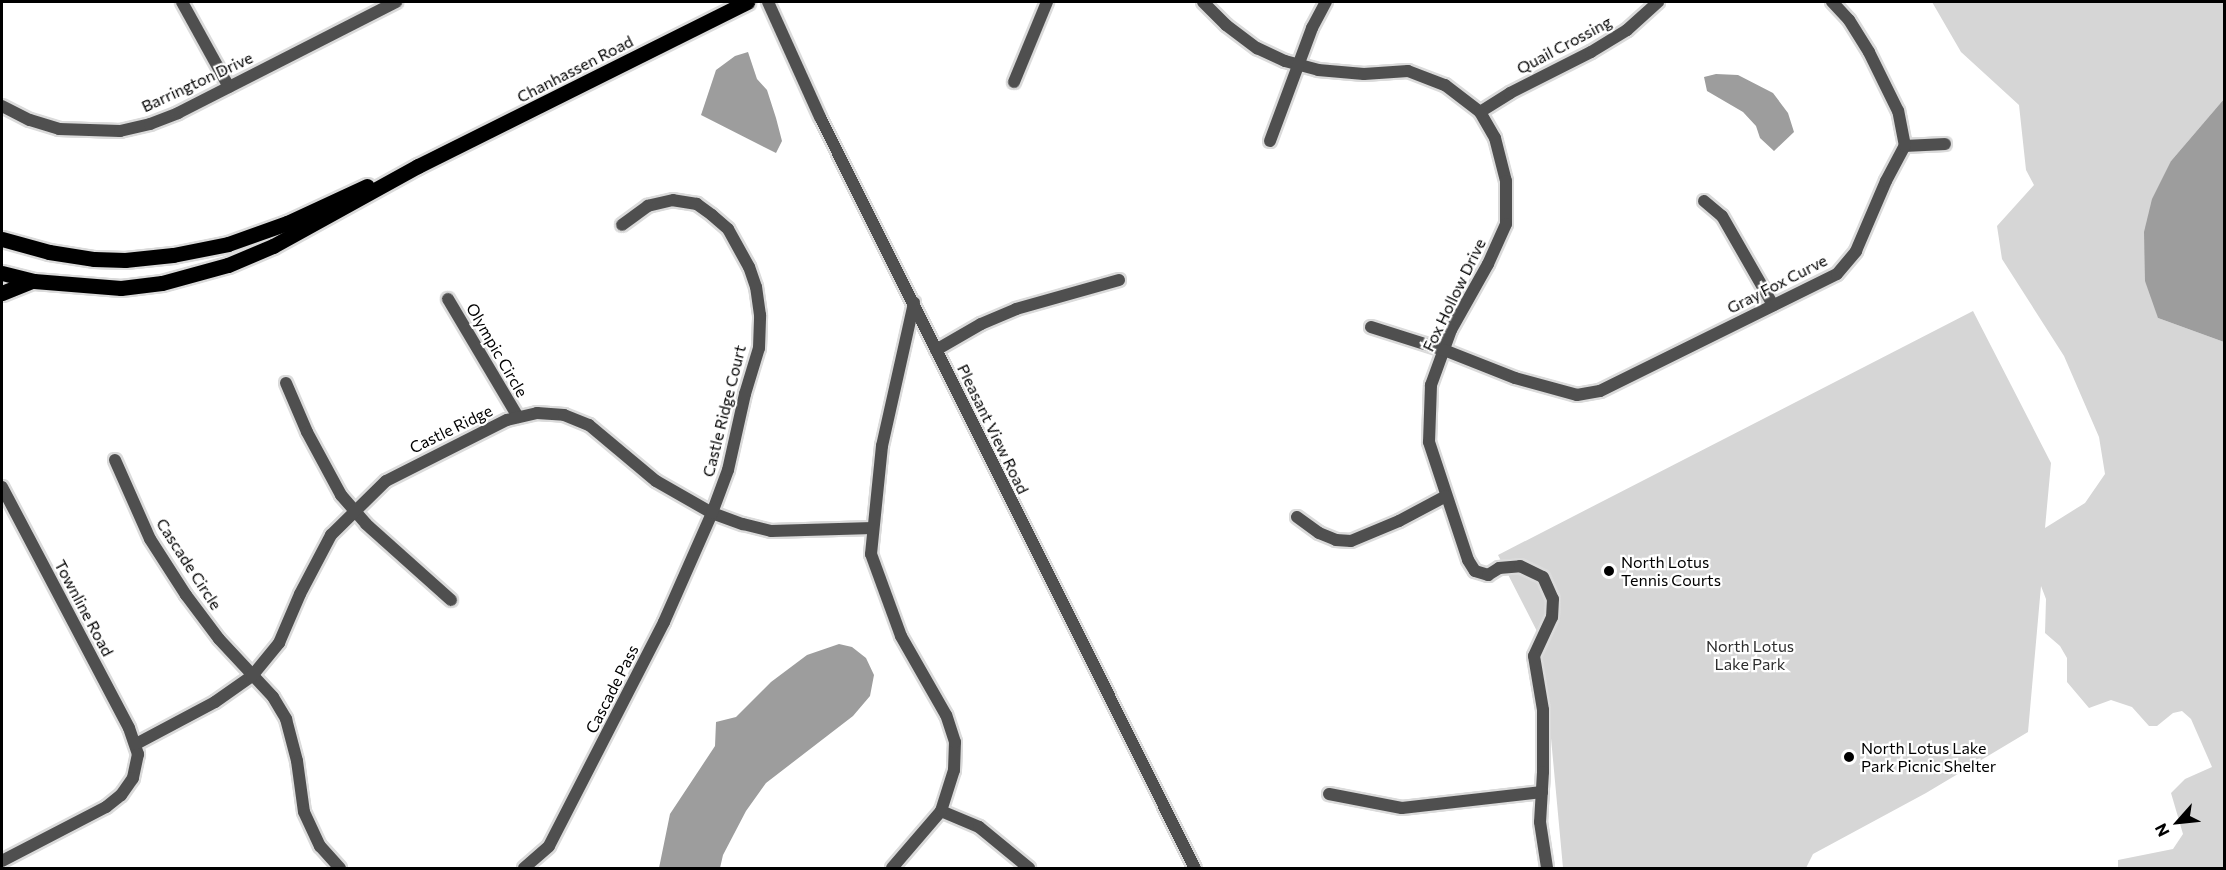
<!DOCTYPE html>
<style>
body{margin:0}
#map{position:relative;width:2226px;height:870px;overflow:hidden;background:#fff;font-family:Commissioner,sans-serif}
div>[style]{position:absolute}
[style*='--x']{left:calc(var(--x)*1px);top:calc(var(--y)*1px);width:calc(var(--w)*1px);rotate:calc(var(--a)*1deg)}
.green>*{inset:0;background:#d6d6d6}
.water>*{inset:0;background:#9d9d9d}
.roads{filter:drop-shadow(2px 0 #dbdbdb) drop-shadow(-2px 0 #dbdbdb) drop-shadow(0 2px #dbdbdb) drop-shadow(0 -2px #dbdbdb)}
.minor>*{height:12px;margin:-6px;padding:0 6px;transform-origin:6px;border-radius:6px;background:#4f4f4f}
.tertiary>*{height:12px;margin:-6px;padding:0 6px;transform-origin:6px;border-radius:6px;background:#4f4f4f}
.primary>*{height:15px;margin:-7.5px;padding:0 7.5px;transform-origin:7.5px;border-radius:7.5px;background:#000}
.dots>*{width:16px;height:16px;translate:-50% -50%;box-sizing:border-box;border:3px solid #fff;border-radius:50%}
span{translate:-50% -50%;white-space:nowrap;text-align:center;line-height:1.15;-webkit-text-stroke:4.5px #fff;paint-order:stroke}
.street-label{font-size:16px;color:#000}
.poi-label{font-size:16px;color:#000}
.left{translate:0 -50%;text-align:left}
.park-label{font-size:16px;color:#2d2d2d}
.frame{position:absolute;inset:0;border:3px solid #000;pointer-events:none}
.north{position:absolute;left:2148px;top:792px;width:60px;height:60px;-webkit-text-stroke:4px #fff;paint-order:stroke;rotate:243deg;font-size:16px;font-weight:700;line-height:24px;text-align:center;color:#000}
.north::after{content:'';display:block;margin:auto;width:21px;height:27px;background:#000;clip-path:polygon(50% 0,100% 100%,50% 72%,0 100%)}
</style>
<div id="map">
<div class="green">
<div style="clip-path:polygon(1932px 2px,2224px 2px,2224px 99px,2171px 161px,2158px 318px,2224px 342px,2224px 868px,2118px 868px,2118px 860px,2173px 849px,2183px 834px,2171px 793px,2185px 779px,2212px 767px,2191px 719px,2182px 711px,2173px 713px,2157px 726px,2149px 726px,2132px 707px,2111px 700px,2089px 708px,2067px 682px,2067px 658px,2060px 646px,2045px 633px,2046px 599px,2041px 586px,2028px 732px,1926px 793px,1813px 854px,1806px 868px,1563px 868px,1546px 684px,1540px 659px,1544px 645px,1498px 555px,1973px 311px,2051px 463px,2045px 528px,2085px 503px,2105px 474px,2099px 437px,2064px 356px,2002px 259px,1997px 226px,2034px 185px,2026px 170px,2019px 105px,1961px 52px)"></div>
</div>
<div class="water">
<div style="clip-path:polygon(748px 52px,757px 79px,767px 90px,776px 118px,782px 141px,776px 153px,701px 115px,716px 70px,735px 56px)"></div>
<div style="clip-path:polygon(1716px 74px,1738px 75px,1773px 93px,1788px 113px,1794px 132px,1774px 151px,1760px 138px,1756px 126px,1743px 112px,1707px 91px,1704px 77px)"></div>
<div style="clip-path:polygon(2224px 99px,2224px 342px,2158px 318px,2145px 281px,2144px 232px,2152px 199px,2171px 161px)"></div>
<div style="clip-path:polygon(839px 644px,852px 647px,866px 658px,874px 675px,870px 696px,853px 716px,766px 783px,746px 811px,723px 855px,720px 868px,659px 868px,670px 814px,715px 746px,716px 722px,736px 717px,771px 682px,807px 655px)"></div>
</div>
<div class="roads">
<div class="minor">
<div style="--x:182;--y:2;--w:97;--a:61.1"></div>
<div style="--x:1203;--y:2;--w:33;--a:45"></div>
<div style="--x:1226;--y:25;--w:39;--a:37"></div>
<div style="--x:1257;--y:48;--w:31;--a:25"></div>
<div style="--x:1285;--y:61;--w:34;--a:15"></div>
<div style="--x:1318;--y:70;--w:46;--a:5"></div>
<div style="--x:1364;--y:74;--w:44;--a:-3.9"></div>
<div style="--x:1408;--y:71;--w:40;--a:21"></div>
<div style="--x:1445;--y:85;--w:44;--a:37.6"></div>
<div style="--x:1480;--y:112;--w:30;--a:60"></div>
<div style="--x:1495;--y:138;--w:44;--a:75.7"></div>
<div style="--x:1506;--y:181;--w:43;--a:90"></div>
<div style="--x:1506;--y:224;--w:44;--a:114.2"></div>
<div style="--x:1488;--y:264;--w:76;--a:119.3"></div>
<div style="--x:1451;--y:330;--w:59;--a:110"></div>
<div style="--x:1431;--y:385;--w:57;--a:92"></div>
<div style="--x:1429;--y:442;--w:124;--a:71.7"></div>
<div style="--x:1468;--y:560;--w:13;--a:58"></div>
<div style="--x:1475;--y:571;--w:14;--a:17"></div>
<div style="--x:1488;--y:575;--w:13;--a:-32"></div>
<div style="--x:1499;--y:568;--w:21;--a:-5"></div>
<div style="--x:1520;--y:566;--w:25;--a:26"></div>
<div style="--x:1543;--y:577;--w:24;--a:66"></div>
<div style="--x:1553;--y:599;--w:18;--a:93"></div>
<div style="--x:1552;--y:617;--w:43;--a:114.8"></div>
<div style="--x:1534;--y:656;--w:55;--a:80.5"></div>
<div style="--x:1543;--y:710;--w:62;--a:90"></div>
<div style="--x:1543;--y:772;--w:50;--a:93.4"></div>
<div style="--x:1540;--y:822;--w:47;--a:81.3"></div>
<div style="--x:1014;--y:82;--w:87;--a:-67.6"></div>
<div style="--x:2;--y:106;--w:31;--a:27"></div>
<div style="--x:30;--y:120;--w:30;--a:17"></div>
<div style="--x:59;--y:129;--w:61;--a:1.9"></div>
<div style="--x:120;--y:131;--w:31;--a:-13"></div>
<div style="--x:150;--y:124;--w:30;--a:-21"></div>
<div style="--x:178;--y:113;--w:245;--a:-27"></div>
<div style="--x:1480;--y:112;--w:36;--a:-32"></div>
<div style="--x:1510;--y:93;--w:91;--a:-26.8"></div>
<div style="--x:1591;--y:52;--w:42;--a:-31.4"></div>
<div style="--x:1627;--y:30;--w:42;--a:-42.1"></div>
<div style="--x:1270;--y:141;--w:121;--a:-69.6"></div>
<div style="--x:1312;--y:28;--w:30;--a:-62"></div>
<div style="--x:1905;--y:146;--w:40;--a:-2.9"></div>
<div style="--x:1704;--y:201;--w:23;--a:40"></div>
<div style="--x:1722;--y:216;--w:103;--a:60.2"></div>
<div style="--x:448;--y:299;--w:137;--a:59.3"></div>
<div style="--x:1371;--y:327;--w:77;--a:17.5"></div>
<div style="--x:1444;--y:350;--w:76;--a:21.5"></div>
<div style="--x:1515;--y:378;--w:64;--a:15.3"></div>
<div style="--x:1577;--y:395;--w:23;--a:-10"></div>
<div style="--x:1600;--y:391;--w:264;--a:-26.3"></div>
<div style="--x:1837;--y:274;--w:30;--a:-50"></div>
<div style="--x:1856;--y:251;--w:76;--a:-66.8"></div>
<div style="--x:1886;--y:181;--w:40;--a:-62"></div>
<div style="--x:1905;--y:146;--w:36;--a:-101"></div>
<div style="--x:1898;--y:111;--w:66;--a:-116.2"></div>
<div style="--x:1869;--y:52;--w:38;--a:-122"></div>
<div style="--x:1849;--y:20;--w:25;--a:-133"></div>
<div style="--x:936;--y:350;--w:52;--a:-30"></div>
<div style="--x:981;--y:324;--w:38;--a:-23"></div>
<div style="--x:1016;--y:309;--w:107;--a:-15.7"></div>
<div style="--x:286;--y:383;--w:53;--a:66.8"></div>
<div style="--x:307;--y:432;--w:72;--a:61.6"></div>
<div style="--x:341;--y:495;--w:38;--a:49"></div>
<div style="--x:366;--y:524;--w:114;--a:41.8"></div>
<div style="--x:115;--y:460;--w:86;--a:66.1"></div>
<div style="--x:150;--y:539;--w:67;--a:57.3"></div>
<div style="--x:186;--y:595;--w:55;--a:53.1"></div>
<div style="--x:219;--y:639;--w:79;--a:47"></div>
<div style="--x:273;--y:697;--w:26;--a:59"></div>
<div style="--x:286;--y:719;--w:43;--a:75.3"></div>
<div style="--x:297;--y:761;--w:51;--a:82.2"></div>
<div style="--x:304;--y:812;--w:38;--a:65"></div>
<div style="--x:320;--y:846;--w:30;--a:48"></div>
<div style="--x:1297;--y:517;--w:27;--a:36"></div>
<div style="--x:1319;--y:533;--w:18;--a:22"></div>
<div style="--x:1336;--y:540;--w:15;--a:4"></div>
<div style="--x:1351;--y:541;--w:52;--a:-22.6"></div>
<div style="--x:1399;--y:521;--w:53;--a:-28"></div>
<div style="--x:136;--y:744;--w:89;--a:-28"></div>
<div style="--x:215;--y:702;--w:45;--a:-35.1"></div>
<div style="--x:252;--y:676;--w:43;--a:-50.7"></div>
<div style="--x:279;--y:643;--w:53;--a:-66.8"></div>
<div style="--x:300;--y:594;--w:67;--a:-62.3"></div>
<div style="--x:331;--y:535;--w:77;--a:-44.5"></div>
<div style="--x:386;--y:481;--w:136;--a:-26.8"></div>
<div style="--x:507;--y:420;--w:31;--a:-13"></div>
<div style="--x:537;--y:413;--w:27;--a:4"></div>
<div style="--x:564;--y:415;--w:27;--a:22"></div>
<div style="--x:589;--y:425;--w:87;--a:39.9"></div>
<div style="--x:656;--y:481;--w:64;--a:29.7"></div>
<div style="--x:712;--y:513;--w:33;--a:20"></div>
<div style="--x:743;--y:524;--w:29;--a:14"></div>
<div style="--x:771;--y:531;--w:102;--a:-1.7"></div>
<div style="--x:1329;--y:794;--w:74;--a:10.9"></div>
<div style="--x:1402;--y:808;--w:141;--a:-6.5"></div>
<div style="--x:941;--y:811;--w:41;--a:22.8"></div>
<div style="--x:979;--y:827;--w:65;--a:39.4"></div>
<div style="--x:524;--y:868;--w:33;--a:-41"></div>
<div style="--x:549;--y:846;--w:252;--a:-62.8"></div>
<div style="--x:664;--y:622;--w:119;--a:-66.2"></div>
<div style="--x:712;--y:513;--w:46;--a:-69.6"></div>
<div style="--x:728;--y:470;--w:78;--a:-77.4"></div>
<div style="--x:745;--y:394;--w:48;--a:-73.1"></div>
<div style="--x:759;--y:348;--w:33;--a:-88"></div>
<div style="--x:760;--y:315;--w:28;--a:-98"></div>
<div style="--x:756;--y:287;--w:21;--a:-109"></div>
<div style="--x:749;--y:267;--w:43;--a:-118.9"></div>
<div style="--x:728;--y:229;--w:21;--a:-139"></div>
<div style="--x:712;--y:215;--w:19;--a:-144"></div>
<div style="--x:697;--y:204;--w:24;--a:-171"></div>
<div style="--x:673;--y:200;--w:26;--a:167"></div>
<div style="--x:648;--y:206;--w:32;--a:144"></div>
<div style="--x:892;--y:868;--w:75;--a:-49.3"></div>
<div style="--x:941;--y:811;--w:43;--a:-72.4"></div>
<div style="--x:954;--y:770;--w:28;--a:-88"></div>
<div style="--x:955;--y:742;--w:28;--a:-108"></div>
<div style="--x:946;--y:715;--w:91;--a:-119.7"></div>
<div style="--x:901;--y:636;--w:87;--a:-110.1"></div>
<div style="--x:871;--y:554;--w:109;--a:-84.2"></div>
<div style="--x:882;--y:446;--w:147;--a:-77.4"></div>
</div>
<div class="tertiary">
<div style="--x:768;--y:2;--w:126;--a:65.7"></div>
<div style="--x:820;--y:117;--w:839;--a:63.47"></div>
<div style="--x:2;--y:487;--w:272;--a:62.2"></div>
<div style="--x:129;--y:728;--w:28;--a:71"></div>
<div style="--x:138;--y:754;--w:25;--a:102"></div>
<div style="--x:133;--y:778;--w:21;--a:125"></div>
<div style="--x:121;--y:795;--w:19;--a:141"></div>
<div style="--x:106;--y:807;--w:117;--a:152.6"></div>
</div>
<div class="primary">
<div style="--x:2;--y:239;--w:49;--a:15.5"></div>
<div style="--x:49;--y:252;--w:46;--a:8.8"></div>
<div style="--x:94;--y:259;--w:31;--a:2"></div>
<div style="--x:125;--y:260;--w:48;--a:-5.9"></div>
<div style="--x:173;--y:255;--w:56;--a:-11.3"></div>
<div style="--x:228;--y:244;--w:63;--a:-19.6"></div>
<div style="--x:287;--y:223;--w:88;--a:-24.8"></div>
<div style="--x:2;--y:273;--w:33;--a:14"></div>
<div style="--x:34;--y:281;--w:87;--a:4.6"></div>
<div style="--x:121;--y:288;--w:41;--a:-7"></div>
<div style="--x:162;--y:283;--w:68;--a:-15.3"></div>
<div style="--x:228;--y:265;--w:49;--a:-22.9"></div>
<div style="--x:273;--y:246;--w:166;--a:-28.9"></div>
<div style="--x:418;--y:166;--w:368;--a:-26.5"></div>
<div style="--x:2;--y:293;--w:32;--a:-22"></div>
</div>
</div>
<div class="dots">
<div style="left:1609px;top:571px;background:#000"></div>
<div style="left:1849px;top:757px;background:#000"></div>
</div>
<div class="street-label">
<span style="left:1564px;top:45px;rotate:-28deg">Quail Crossing</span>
<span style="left:575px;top:69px;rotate:-27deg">Chanhassen Road</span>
<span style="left:197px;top:82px;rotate:-25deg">Barrington Drive</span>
<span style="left:1777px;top:284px;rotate:-27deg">Gray Fox Curve</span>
<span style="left:1454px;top:295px;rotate:-64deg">Fox Hollow Drive</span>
<span style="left:497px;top:350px;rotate:60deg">Olympic Circle</span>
<span style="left:724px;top:411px;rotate:-76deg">Castle Ridge Court</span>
<span style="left:451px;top:429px;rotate:-26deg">Castle Ridge</span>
<span style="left:993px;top:429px;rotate:64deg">Pleasant View Road</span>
<span style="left:189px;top:564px;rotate:57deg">Cascade Circle</span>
<span style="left:84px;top:608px;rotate:62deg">Townline Road</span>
<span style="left:612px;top:689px;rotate:-63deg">Cascade Pass</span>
</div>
<div class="poi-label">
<span class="left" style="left:1621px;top:571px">North Lotus<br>Tennis Courts</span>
<span class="left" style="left:1861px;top:757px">North Lotus Lake<br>Park Picnic Shelter</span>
</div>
<div class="park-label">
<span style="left:1750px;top:655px">North Lotus<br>Lake Park</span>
</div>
<div class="frame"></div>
<div class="north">N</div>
</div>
